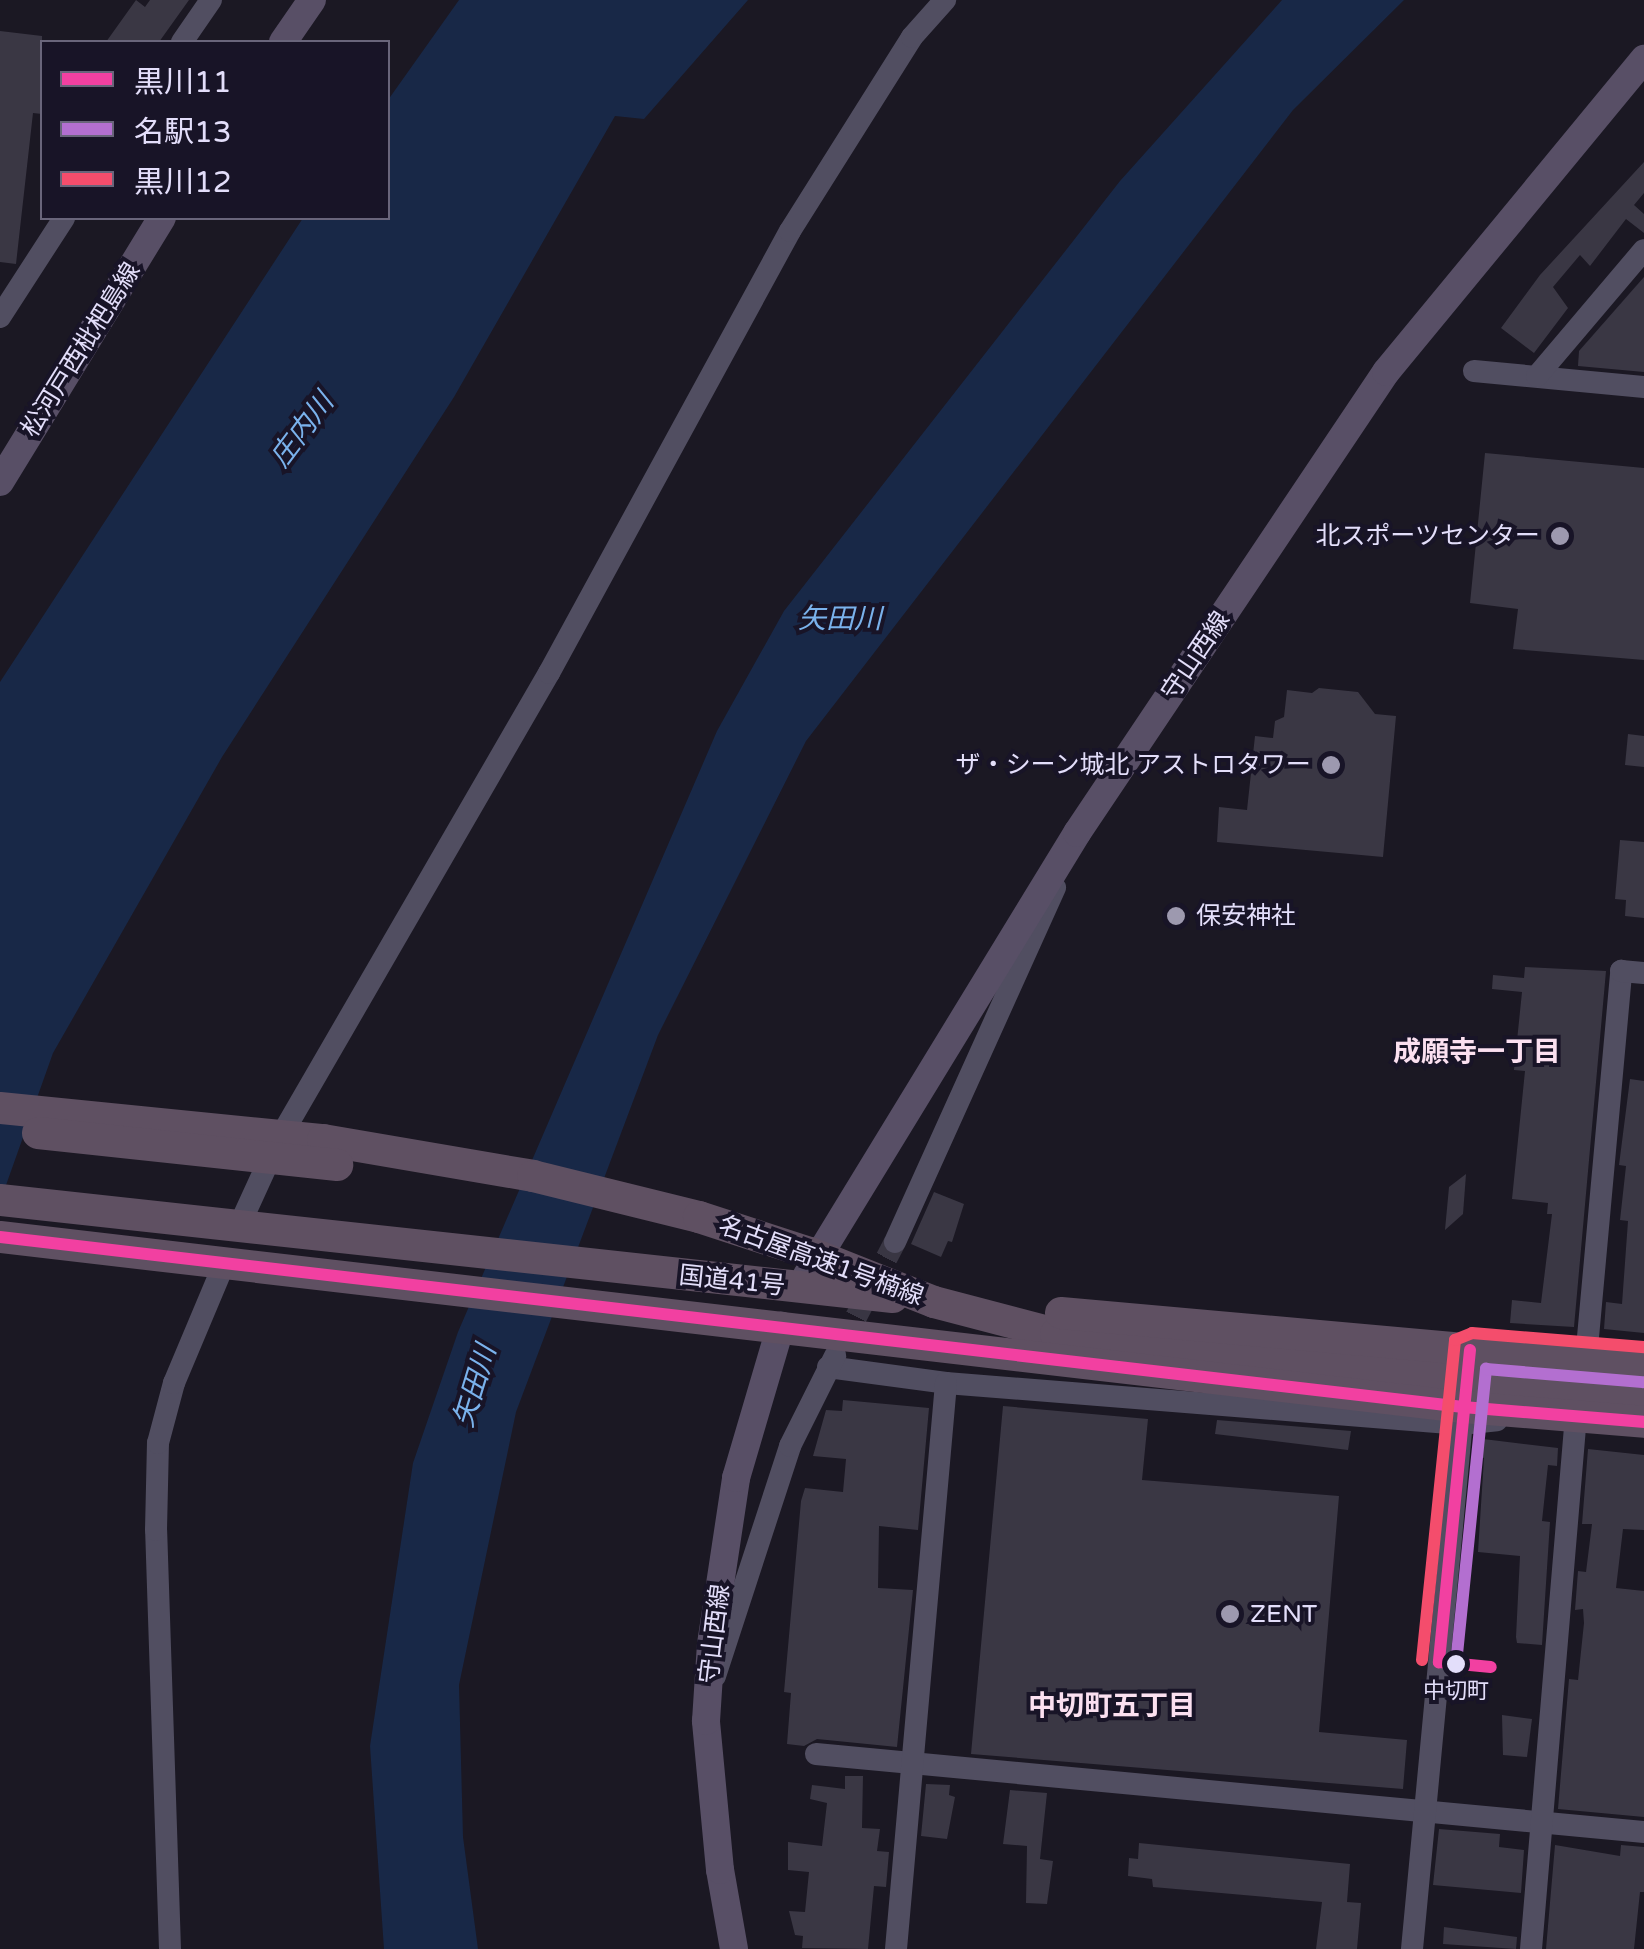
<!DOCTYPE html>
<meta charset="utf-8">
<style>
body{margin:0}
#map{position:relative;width:1644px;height:1949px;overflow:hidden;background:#1b1823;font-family:"Varela Round","Noto Sans JP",sans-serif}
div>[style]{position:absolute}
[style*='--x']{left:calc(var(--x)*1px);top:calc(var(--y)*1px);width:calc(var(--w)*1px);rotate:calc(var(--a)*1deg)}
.water>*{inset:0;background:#182847}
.building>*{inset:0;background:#3a3744}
.minor-tunnel>*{height:22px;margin-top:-11px;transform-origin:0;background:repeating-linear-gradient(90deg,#393643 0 22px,transparent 0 33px)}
.minor>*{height:22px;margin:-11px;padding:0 11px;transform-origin:11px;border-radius:11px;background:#514e61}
.major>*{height:28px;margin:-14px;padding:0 14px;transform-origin:14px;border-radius:14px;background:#584f66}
.highway>*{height:32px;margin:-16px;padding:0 16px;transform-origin:16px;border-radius:16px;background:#5f5062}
.bus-1>*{height:12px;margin:-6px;padding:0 6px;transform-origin:6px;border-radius:6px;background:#f240a1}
.bus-2>*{height:12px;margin:-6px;padding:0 6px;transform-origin:6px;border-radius:6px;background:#b36fd0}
.bus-3>*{height:12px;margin:-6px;padding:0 6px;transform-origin:6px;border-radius:6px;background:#f44d6c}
.dots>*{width:28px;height:28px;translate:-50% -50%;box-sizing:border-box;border:5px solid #181427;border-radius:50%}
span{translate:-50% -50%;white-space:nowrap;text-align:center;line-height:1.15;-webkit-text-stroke:8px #181427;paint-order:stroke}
.bus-label{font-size:22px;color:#e3defa}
.street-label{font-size:25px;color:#e3defa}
.poi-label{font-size:25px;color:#e3defa}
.right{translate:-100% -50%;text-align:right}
.left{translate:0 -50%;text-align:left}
.water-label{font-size:28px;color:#7ab2ec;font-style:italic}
.neighbourhood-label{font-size:28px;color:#fbe0f0;font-weight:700}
.legend{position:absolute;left:40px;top:40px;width:350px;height:180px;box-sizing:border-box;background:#181427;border:2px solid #69657b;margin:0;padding:12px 18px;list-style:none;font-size:30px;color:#e3defa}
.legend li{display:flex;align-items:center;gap:20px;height:50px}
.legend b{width:50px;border:2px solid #69657b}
</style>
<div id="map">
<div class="water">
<div style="clip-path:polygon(459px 0,748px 0,644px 119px,615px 116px,454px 397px,222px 757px,53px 1053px,0 1202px,0 682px,303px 218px,388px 218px,388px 100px)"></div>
<div style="clip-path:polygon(1282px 0,1404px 0,1293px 110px,806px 741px,658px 1035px,516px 1412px,459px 1685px,463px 1837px,478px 1949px,384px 1949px,370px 1746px,413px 1463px,458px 1332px,717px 731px,784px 611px,1120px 181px)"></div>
</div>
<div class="building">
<div style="clip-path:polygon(136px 0,145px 7px,150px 0,189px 0,159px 42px,106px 42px)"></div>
<div style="clip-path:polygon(0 31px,42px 36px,42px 114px,33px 113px,16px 264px,0 262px)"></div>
<div style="clip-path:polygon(1644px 162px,1644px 193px,1634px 205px,1644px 214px,1644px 233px,1626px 219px,1590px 266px,1580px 255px,1553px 287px,1568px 308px,1534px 353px,1501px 328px,1540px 275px)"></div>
<div style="clip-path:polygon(1644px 277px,1644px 372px,1578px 366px,1579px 351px)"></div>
<div style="clip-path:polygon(1485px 453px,1644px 468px,1644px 660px,1513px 649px,1518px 609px,1470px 603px)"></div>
<div style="clip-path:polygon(1319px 688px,1358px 692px,1375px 714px,1396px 716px,1383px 857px,1217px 842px,1219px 807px,1247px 810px,1255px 736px,1273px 738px,1275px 721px,1284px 717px,1287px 690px,1312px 693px)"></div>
<div style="clip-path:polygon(1628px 734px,1644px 736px,1644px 767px,1625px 765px)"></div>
<div style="clip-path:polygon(1620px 840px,1644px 842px,1644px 918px,1625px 916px,1626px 900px,1615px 899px)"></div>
<div style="clip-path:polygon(1525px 967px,1606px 971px,1574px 1327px,1510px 1323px,1512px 1300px,1541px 1303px,1552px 1214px,1547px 1214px,1548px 1203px,1512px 1199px,1525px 1071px,1514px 1070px,1522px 992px,1492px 989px,1493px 975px,1524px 978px)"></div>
<div style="clip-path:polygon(1630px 1079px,1644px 1081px,1644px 1333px,1604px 1329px,1606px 1302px,1622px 1304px,1628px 1221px,1620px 1220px,1626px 1166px,1619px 1165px)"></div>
<div style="clip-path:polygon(1466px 1174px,1463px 1214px,1445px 1230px,1449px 1187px)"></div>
<div style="clip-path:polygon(934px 1192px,964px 1204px,952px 1242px,948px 1241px,941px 1257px,911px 1244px)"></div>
<div style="clip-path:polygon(843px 1400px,929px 1408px,918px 1530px,879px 1526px,878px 1588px,913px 1590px,897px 1747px,817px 1739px,804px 1746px,787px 1744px,791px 1693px,784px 1692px,801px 1501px,805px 1488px,843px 1492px,846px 1459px,813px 1456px,826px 1410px,842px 1411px)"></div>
<div style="clip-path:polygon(1003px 1406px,1148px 1419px,1142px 1480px,1339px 1496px,1319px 1732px,1407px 1740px,1403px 1789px,971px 1754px)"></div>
<div style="clip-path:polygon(1217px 1420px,1351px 1431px,1348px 1450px,1215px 1434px)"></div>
<div style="clip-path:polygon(1475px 1438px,1558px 1448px,1557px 1466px,1548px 1465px,1542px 1521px,1550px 1522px,1542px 1645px,1517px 1643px,1516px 1637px,1520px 1556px,1478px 1552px,1484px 1458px,1474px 1456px)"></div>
<div style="clip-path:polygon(1588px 1449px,1644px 1455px,1644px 1530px,1623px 1529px,1616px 1588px,1644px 1591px,1644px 1817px,1558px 1809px,1569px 1679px,1578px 1680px,1584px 1623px,1583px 1609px,1575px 1610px,1578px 1571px,1586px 1572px,1592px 1524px,1582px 1524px)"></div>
<div style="clip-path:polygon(1502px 1715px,1532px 1719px,1527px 1757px,1503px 1755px)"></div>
<div style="clip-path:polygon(845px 1776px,863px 1776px,862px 1828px,880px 1829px,877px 1851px,889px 1852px,886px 1887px,874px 1886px,868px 1949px,802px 1948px,803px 1936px,795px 1935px,789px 1911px,805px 1912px,809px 1872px,788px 1870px,788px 1842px,822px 1846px,827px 1803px,810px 1799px,812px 1785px,845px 1789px)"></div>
<div style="clip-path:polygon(926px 1784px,950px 1785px,949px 1795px,955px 1797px,947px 1839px,921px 1836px)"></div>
<div style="clip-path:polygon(1010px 1790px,1047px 1793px,1040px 1859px,1053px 1861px,1047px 1904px,1026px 1903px,1027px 1846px,1003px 1844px)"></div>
<div style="clip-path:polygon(1439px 1829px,1500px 1834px,1499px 1847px,1524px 1850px,1521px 1893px,1433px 1885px)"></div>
<div style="clip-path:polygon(1139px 1843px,1350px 1864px,1347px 1902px,1361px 1903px,1357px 1949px,1316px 1949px,1322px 1902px,1153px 1887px,1152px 1879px,1128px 1876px,1129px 1858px,1138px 1859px)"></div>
<div style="clip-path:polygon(1555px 1845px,1620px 1856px,1621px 1845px,1644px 1847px,1644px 1892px,1640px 1892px,1634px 1949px,1546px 1949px)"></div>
<div style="clip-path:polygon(1444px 1927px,1517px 1937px,1516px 1949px,1443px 1944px)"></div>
</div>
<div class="minor-tunnel">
<div style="--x:841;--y:1346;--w:117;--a:-62.6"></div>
</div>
<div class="minor">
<div style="--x:182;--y:42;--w:51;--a:-55.4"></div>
<div style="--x:0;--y:317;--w:118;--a:-57.1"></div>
<div style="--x:1474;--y:371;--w:171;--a:5.4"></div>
<div style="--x:1537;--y:376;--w:165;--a:-49.7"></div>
<div style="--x:239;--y:1226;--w:94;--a:-65.4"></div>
<div style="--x:278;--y:1141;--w:541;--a:-59.93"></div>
<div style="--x:549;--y:673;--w:503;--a:-61.4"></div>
<div style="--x:790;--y:231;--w:229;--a:-57.8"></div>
<div style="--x:912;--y:37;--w:50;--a:-48.3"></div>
<div style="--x:895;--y:1242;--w:389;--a:-65.7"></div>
<div style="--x:1586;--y:1359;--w:390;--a:-84.8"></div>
<div style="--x:1621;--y:971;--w:23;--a:5"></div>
<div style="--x:828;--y:1367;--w:119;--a:7.7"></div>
<div style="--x:946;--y:1383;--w:517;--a:4.55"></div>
<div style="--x:1461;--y:1424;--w:36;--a:-6"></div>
<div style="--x:715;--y:1676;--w:242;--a:-71.9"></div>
<div style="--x:790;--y:1446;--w:101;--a:-63.4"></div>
<div style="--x:816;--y:1754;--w:832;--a:5.38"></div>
<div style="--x:170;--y:1949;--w:419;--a:-91.9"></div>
<div style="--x:156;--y:1530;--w:87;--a:-88.7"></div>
<div style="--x:158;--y:1443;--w:62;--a:-75.1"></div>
<div style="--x:174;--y:1383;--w:129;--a:-67.2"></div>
<div style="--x:896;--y:1949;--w:568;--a:-84.95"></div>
<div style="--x:1412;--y:1949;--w:541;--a:-84.59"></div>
<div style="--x:1531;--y:1949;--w:536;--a:-85.18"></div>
</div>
<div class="major">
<div style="--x:283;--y:42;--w:51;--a:-55.4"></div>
<div style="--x:0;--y:482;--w:310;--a:-58.5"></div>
<div style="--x:807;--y:1275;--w:518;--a:-58.58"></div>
<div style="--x:1077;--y:833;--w:555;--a:-56.17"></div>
<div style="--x:1386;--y:372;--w:406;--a:-50.5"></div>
<div style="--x:734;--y:1949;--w:80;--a:-100"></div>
<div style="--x:720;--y:1870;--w:150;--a:-95.4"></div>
<div style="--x:706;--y:1721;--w:77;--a:-86.3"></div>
<div style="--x:711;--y:1644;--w:168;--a:-81.4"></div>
<div style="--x:736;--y:1478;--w:159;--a:-73.6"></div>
</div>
<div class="highway">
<div style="--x:0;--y:1108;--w:325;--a:5.7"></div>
<div style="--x:323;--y:1140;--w:213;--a:9.7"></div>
<div style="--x:533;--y:1176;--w:171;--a:13.9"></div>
<div style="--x:699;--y:1217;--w:117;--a:18"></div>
<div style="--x:810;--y:1253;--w:133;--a:21.6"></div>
<div style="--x:934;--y:1302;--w:126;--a:14.7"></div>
<div style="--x:1056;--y:1334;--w:591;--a:6.12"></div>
<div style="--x:38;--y:1133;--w:301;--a:6.1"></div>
<div style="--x:0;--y:1200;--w:898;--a:6.2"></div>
<div style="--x:0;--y:1237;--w:1473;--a:6.63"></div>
<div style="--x:1463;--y:1407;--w:182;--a:4.7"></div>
<div style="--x:1061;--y:1313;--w:585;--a:5.1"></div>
</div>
<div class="bus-1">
<div style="--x:0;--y:1237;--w:1473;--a:6.63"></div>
<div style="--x:1463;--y:1407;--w:182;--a:4.7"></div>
<div style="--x:1470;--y:1350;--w:314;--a:95.7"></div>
<div style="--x:1439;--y:1662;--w:52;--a:5.5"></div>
</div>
<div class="bus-2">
<div style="--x:1456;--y:1664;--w:297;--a:-84.2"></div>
<div style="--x:1486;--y:1369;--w:157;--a:4.8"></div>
</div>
<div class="bus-3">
<div style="--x:1422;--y:1660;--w:322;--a:-84.1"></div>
<div style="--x:1455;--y:1340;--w:18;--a:-22"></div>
<div style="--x:1472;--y:1333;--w:173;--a:4.7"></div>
</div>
<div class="dots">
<div style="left:1560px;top:536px;background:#9d99af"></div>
<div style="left:1331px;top:765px;background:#9d99af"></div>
<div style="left:1176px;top:916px;background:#9d99af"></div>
<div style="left:1230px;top:1614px;background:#9d99af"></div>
<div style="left:1456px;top:1664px;background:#e3defa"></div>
</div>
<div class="bus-label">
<span style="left:1456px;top:1692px">中切町</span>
</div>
<div class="street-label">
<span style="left:81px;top:350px;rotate:-58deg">松河戸西枇杷島線</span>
<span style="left:1196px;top:656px;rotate:-56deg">守山西線</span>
<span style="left:821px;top:1261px;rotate:20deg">名古屋高速1号楠線</span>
<span style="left:732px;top:1281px;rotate:6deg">国道41号</span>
<span style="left:715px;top:1634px;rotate:-83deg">守山西線</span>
</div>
<div class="poi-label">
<span class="right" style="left:1540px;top:536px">北スポーツセンター</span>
<span class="right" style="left:1311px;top:765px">ザ・シーン城北 アストロタワー</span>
<span class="left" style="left:1196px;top:916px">保安神社</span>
<span class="left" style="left:1250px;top:1614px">ZENT</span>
</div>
<div class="water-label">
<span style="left:302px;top:430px;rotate:-53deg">庄内川</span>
<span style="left:840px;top:619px">矢田川</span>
<span style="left:475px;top:1386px;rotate:-73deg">矢田川</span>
</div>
<div class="neighbourhood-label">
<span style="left:1477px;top:1052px">成願寺一丁目</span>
<span style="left:1112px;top:1706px">中切町五丁目</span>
</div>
<ul class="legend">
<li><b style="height:12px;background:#f240a1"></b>黒川11</li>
<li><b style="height:12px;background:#b36fd0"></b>名駅13</li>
<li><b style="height:12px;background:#f44d6c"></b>黒川12</li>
</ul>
</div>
